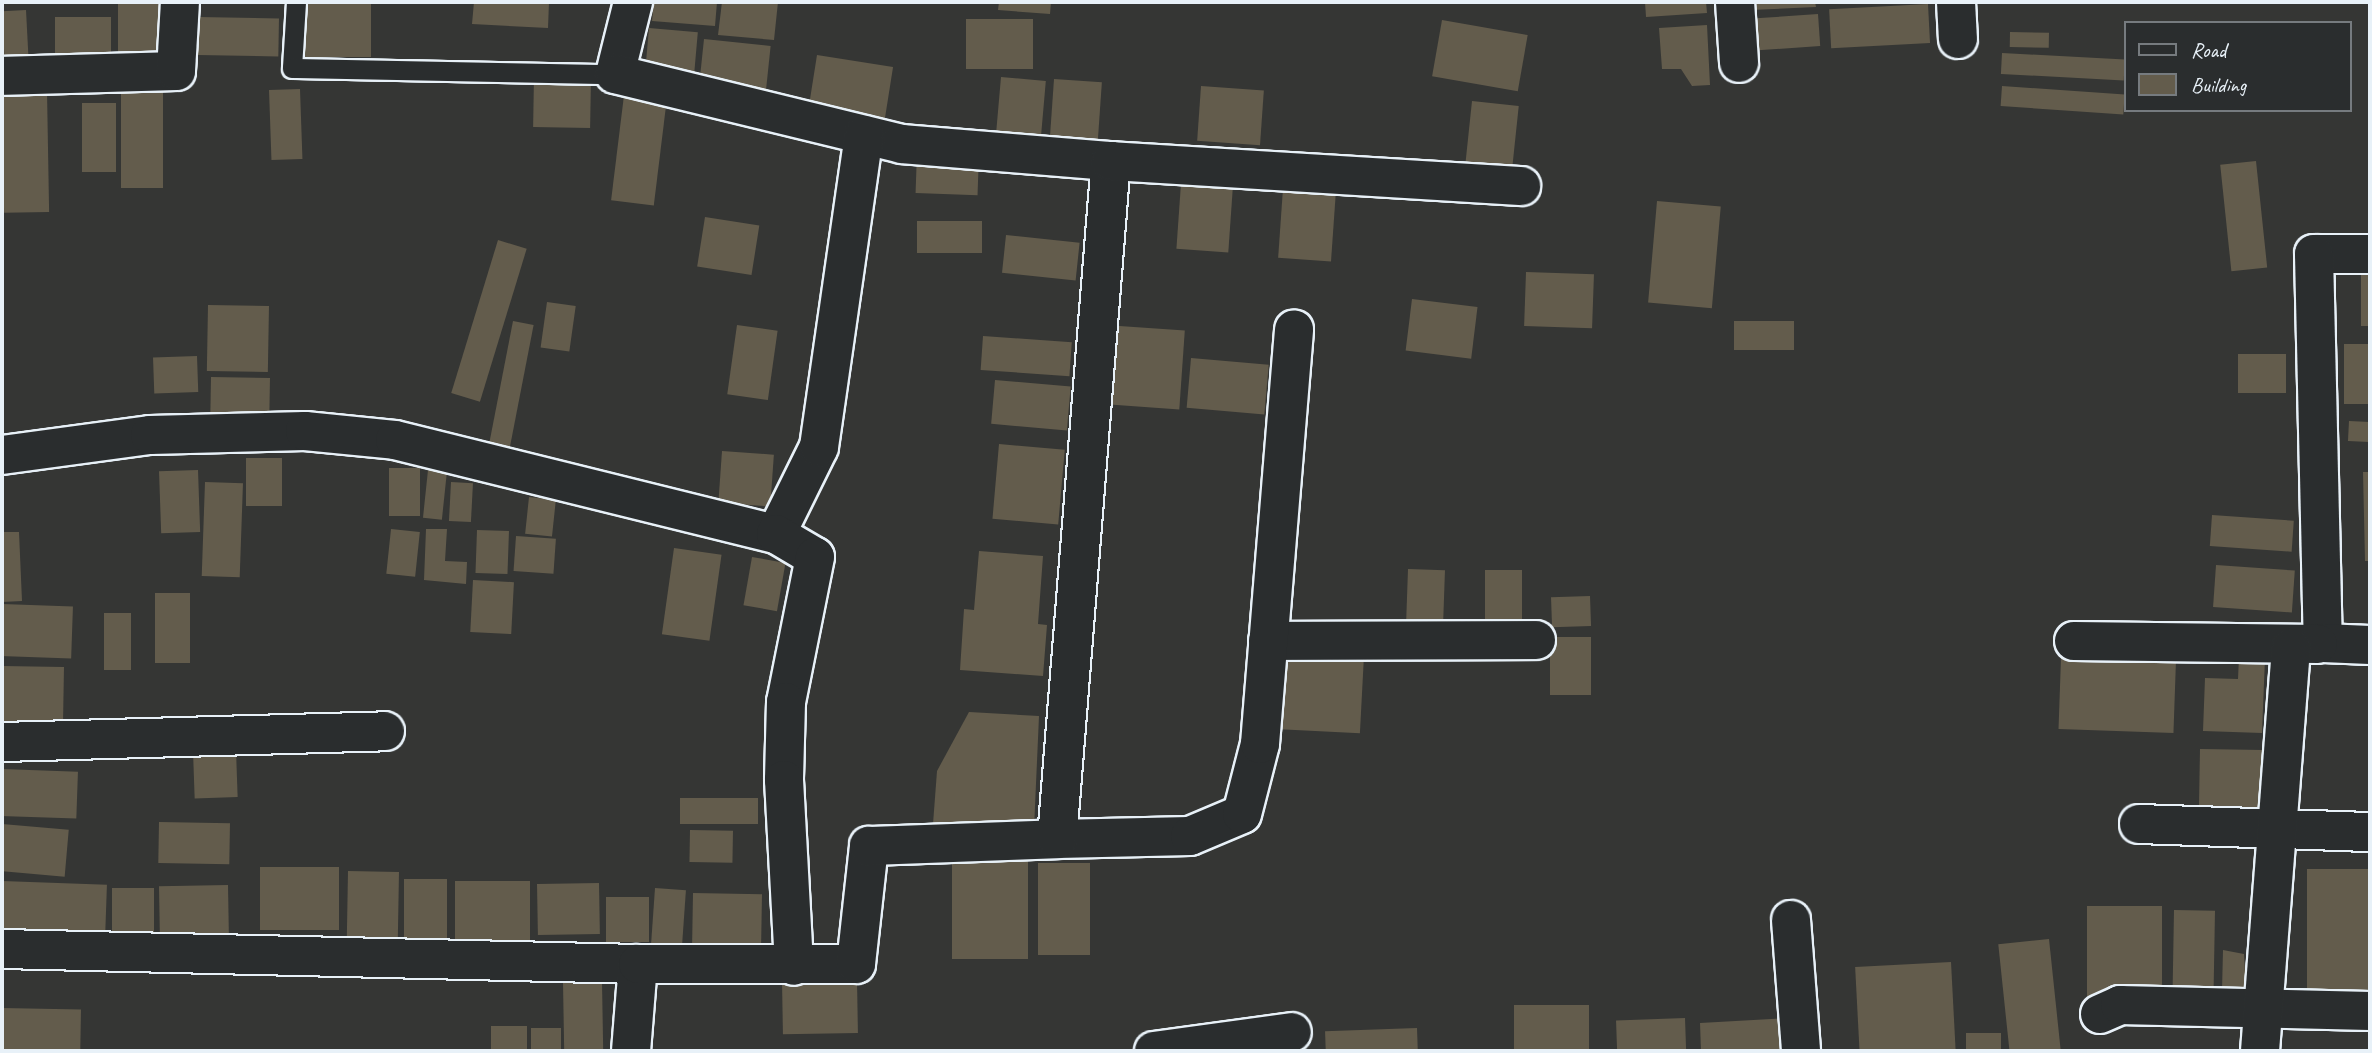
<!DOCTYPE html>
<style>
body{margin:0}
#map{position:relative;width:2372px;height:1053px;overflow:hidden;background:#353634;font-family:Caveat,sans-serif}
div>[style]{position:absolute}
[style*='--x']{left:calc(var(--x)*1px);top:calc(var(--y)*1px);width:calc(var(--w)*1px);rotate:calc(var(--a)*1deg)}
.building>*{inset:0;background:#635c4c;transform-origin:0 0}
.roads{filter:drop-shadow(2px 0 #e8f1f8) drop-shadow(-2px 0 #e8f1f8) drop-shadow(0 2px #e8f1f8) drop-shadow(0 -2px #e8f1f8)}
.lane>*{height:19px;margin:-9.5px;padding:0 9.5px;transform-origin:9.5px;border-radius:9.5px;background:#2a2d2e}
.street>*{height:38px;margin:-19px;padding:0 19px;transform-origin:19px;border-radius:19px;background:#2a2d2e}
span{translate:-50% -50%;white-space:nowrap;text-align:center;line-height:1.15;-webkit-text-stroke:6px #2a2d2e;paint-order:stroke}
.frame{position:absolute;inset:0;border:4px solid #e8f1f8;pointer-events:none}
.legend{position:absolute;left:2124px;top:21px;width:228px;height:91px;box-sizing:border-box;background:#2a2d2e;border:2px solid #767b7f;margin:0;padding:9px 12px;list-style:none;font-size:21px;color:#e8f1f8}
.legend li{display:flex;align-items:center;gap:14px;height:35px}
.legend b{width:35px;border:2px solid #767b7f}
</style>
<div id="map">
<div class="building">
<div style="left:118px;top:2px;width:58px;height:53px"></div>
<div style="left:304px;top:2px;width:67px;height:55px"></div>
<div style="clip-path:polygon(474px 2px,549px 2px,548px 28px,472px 24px)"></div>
<div style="clip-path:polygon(654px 2px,717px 2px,715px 26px,652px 21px)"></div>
<div style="clip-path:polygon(722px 2px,778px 2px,774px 40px,718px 35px)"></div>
<div style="clip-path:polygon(999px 2px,1051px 2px,1050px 14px,998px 10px)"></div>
<div style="clip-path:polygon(1645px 2px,1706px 2px,1707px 13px,1646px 17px)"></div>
<div style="clip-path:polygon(1751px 2px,1815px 2px,1816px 7px,1751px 10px)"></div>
<div style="left:1928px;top:4px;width:39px;height:99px;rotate:87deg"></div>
<div style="left:26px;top:10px;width:50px;height:24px;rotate:87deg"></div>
<div style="left:1818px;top:14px;width:32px;height:66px;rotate:86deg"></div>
<div style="left:111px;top:17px;width:46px;height:56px;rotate:90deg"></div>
<div style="left:198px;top:17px;width:81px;height:38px;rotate:1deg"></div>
<div style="left:966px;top:19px;width:67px;height:50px"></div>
<div style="left:1442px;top:20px;width:87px;height:57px;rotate:10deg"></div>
<div style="clip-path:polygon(1707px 25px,1710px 85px,1692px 86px,1681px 69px,1662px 69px,1659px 28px)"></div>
<div style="left:649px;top:28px;width:49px;height:46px;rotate:5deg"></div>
<div style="left:2010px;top:32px;width:39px;height:15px;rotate:1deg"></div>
<div style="left:704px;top:39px;width:67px;height:47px;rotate:6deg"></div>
<div style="left:2002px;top:53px;width:123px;height:21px;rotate:3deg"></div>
<div style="left:817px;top:55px;width:77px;height:61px;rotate:9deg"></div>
<div style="left:121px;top:76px;width:42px;height:112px"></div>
<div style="left:534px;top:76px;width:57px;height:51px;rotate:1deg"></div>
<div style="left:1001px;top:77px;width:45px;height:75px;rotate:5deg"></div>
<div style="left:1054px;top:79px;width:48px;height:73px;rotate:4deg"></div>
<div style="left:1201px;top:86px;width:63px;height:55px;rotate:4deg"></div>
<div style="left:2002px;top:86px;width:123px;height:20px;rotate:4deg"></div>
<div style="left:625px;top:87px;width:43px;height:114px;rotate:7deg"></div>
<div style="left:300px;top:89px;width:70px;height:31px;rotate:88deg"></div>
<div style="left:47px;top:91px;width:121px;height:45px;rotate:89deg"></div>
<div style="left:1472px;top:101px;width:47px;height:69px;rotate:6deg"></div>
<div style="left:82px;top:103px;width:34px;height:69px"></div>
<div style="left:917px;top:152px;width:62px;height:41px;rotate:2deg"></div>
<div style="left:2256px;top:161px;width:107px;height:36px;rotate:84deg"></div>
<div style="left:1182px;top:169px;width:52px;height:80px;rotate:4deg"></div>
<div style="left:1284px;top:174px;width:53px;height:84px;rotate:4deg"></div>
<div style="left:1657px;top:201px;width:64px;height:102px;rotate:5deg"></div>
<div style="left:705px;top:217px;width:55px;height:50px;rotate:9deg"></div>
<div style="left:917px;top:221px;width:65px;height:32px"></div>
<div style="left:1006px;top:235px;width:74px;height:38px;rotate:6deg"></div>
<div style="left:498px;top:240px;width:30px;height:160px;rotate:17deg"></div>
<div style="left:1526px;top:272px;width:68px;height:54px;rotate:2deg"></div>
<div style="left:2361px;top:274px;width:9px;height:52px"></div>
<div style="left:1412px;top:299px;width:66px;height:52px;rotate:7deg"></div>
<div style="left:547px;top:302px;width:29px;height:46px;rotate:8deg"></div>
<div style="left:208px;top:305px;width:61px;height:66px;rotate:1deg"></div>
<div style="left:513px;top:321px;width:21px;height:129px;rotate:11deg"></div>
<div style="left:1734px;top:321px;width:60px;height:29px"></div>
<div style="left:737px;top:325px;width:41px;height:70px;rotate:8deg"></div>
<div style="left:1105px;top:325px;width:80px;height:79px;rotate:4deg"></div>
<div style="left:983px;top:336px;width:89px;height:34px;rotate:4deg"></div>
<div style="left:2370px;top:344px;width:60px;height:26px;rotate:90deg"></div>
<div style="left:2238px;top:354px;width:48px;height:39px"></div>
<div style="left:197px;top:356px;width:36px;height:44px;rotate:88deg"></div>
<div style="left:1191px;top:358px;width:78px;height:50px;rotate:5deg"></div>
<div style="left:211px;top:377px;width:59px;height:46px;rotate:1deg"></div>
<div style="left:995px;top:380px;width:76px;height:44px;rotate:5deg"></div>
<div style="left:2349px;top:421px;width:21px;height:20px;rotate:3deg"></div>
<div style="left:999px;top:444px;width:66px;height:75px;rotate:5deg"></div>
<div style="left:722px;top:451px;width:52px;height:52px;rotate:4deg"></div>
<div style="left:246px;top:458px;width:36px;height:48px"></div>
<div style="left:389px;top:468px;width:31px;height:48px"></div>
<div style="left:198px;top:470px;width:62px;height:39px;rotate:88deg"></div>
<div style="left:428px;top:470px;width:19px;height:48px;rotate:6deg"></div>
<div style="clip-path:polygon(2363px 472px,2370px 472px,2370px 561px,2365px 561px)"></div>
<div style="left:205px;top:482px;width:38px;height:94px;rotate:2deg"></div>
<div style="left:451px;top:482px;width:22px;height:39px;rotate:3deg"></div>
<div style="left:529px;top:497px;width:27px;height:37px;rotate:6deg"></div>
<div style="left:2212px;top:515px;width:82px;height:31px;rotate:4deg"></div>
<div style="left:391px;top:529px;width:29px;height:45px;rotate:6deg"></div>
<div style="clip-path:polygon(426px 529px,447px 529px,445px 561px,467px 562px,466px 584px,424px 580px)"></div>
<div style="left:477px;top:530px;width:32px;height:43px;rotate:2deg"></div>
<div style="clip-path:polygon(2px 532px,19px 532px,22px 601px,2px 602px)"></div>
<div style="left:516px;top:536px;width:40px;height:35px;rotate:4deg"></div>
<div style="left:674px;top:548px;width:48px;height:87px;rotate:8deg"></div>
<div style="clip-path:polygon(979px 551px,1043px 556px,1038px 624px,1047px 625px,1043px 676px,960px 670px,964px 609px,974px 610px)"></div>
<div style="left:752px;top:557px;width:34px;height:49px;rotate:10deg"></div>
<div style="left:2216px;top:565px;width:79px;height:42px;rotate:4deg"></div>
<div style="left:1408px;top:569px;width:37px;height:58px;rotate:2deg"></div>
<div style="left:1522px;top:570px;width:55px;height:37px;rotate:90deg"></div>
<div style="left:473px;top:580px;width:41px;height:52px;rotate:3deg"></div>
<div style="left:155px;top:593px;width:35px;height:70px"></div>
<div style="left:1590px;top:596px;width:30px;height:39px;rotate:88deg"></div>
<div style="left:2px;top:604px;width:71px;height:52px;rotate:2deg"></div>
<div style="left:104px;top:613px;width:27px;height:57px"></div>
<div style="left:1550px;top:637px;width:41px;height:58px"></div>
<div style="left:1279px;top:653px;width:85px;height:76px;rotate:3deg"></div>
<div style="clip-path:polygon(2239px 656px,2265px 658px,2262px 733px,2203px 731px,2205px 678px,2238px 679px)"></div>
<div style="left:2061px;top:658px;width:115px;height:71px;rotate:2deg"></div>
<div style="left:2px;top:666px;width:62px;height:60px;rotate:1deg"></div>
<div style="clip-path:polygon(969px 712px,1039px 716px,1034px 829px,933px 824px,937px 771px)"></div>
<div style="left:2200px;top:749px;width:63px;height:59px;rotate:1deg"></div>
<div style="left:236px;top:750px;width:47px;height:43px;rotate:88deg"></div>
<div style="left:2px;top:769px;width:76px;height:47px;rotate:2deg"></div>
<div style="left:758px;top:798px;width:26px;height:78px;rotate:90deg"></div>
<div style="left:159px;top:822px;width:71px;height:41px;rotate:1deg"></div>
<div style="left:2px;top:824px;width:67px;height:47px;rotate:5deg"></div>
<div style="left:690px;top:830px;width:43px;height:32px;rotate:1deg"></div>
<div style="left:952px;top:846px;width:76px;height:113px"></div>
<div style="left:1038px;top:863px;width:52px;height:92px"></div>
<div style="left:260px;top:867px;width:79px;height:63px"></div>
<div style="left:2307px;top:869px;width:63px;height:125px"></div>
<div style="left:348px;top:871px;width:51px;height:69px;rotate:1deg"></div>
<div style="left:404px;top:879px;width:43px;height:61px"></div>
<div style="left:2px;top:881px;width:105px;height:47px;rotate:2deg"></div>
<div style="left:455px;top:881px;width:75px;height:60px"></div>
<div style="left:599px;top:883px;width:51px;height:62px;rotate:89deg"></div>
<div style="left:228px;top:885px;width:55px;height:69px;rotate:89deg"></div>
<div style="left:112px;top:888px;width:42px;height:50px"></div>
<div style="left:655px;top:888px;width:31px;height:59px;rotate:4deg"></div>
<div style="left:693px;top:893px;width:69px;height:51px;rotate:1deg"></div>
<div style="left:606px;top:897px;width:43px;height:45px"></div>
<div style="left:2087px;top:906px;width:75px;height:90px"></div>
<div style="left:2174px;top:910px;width:41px;height:81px;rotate:1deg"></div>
<div style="left:2049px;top:939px;width:113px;height:51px;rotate:84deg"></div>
<div style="clip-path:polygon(2223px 950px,2244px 954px,2246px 989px,2222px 991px)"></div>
<div style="left:1951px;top:962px;width:89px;height:96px;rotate:87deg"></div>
<div style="left:857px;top:980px;width:53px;height:75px;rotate:89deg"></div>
<div style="left:602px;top:982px;width:69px;height:39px;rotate:89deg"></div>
<div style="left:1514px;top:1005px;width:75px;height:44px"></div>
<div style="left:2px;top:1008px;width:79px;height:43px;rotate:1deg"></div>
<div style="left:1685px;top:1018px;width:33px;height:69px;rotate:88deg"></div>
<div style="clip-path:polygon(1790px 1018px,1792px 1051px,1701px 1051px,1700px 1023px)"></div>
<div style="left:491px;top:1026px;width:36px;height:25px"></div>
<div style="left:531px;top:1028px;width:30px;height:23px"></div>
<div style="left:1417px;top:1028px;width:23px;height:92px;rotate:88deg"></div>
<div style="left:1966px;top:1033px;width:35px;height:18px"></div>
</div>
<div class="roads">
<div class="lane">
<div style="--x:296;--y:2;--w:66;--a:93.5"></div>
<div style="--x:292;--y:68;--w:323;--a:1.1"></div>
</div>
<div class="street">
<div style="--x:633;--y:2;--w:74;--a:104"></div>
<div style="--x:615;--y:74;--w:295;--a:13.7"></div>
<div style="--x:902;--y:144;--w:210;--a:4.7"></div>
<div style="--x:1735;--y:2;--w:61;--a:86.2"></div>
<div style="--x:1956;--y:2;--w:37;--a:87"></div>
<div style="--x:2;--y:76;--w:174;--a:-1.6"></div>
<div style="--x:176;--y:71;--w:69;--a:-86.7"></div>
<div style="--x:2370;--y:254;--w:56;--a:180"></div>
<div style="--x:2314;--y:254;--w:389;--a:88.7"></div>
<div style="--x:2323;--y:643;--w:47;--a:2.4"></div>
<div style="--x:2;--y:455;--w:149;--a:-7.7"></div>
<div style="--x:150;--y:435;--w:155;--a:-1.5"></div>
<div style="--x:305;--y:431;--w:90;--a:5.7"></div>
<div style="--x:395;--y:440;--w:392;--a:13.9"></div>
<div style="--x:776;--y:534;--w:97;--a:-63.7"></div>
<div style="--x:819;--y:447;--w:315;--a:-81.8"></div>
<div style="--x:776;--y:534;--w:45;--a:30.5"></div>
<div style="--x:815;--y:557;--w:148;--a:101.3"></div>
<div style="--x:786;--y:702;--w:78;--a:91.5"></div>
<div style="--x:784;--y:780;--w:186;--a:86.9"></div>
<div style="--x:1268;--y:641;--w:268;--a:-0.2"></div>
<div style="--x:2074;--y:641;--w:244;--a:0.7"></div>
<div style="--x:2;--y:742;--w:383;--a:-1.6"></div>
<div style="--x:2139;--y:824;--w:231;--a:2"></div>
<div style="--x:1057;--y:839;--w:133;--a:-1.3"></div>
<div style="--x:1190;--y:836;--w:56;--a:-22.9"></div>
<div style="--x:1242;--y:814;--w:72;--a:-75.6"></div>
<div style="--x:1260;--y:744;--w:416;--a:-85.3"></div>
<div style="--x:1791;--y:920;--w:131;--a:85.6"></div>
<div style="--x:2;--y:949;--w:636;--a:1.35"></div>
<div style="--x:638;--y:964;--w:87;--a:94.6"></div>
<div style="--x:638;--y:964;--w:218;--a:0"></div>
<div style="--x:856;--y:964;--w:119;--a:-83.7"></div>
<div style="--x:869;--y:846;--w:188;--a:-2.1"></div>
<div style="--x:1057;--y:839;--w:680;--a:-85.45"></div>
<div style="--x:1111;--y:161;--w:411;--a:3.5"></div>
<div style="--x:2100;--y:1014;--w:22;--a:-24"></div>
<div style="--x:2120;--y:1005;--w:250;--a:1.4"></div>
<div style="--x:1154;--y:1051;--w:139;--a:-7.8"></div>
<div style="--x:2260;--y:1051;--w:405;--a:-85.6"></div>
</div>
</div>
<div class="frame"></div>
<ul class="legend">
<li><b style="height:9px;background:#2a2d2e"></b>Road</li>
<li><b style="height:19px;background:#635c4c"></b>Building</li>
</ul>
</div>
